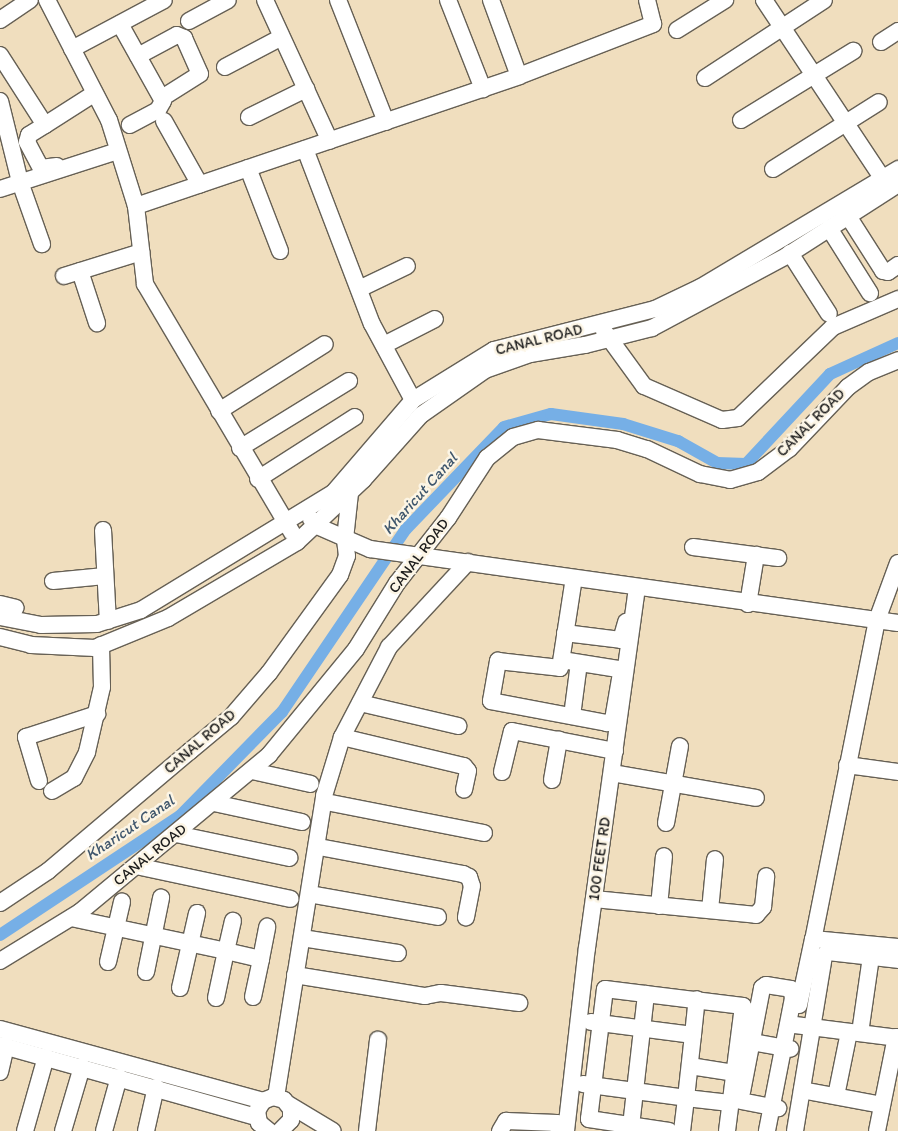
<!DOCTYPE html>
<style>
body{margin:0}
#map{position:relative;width:898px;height:1131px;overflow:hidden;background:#f0debe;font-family:Itim,sans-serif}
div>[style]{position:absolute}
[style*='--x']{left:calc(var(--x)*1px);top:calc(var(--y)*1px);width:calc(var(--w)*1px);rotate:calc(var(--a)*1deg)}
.canal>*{height:12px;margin:-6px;padding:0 6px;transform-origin:6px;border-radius:6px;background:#76afe6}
.roads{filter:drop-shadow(1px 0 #666055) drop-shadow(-1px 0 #666055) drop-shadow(0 1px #666055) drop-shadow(0 -1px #666055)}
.minor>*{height:16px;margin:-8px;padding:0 8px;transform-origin:8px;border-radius:8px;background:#fff}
span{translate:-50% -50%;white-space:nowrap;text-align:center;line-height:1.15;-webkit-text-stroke:5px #fcf5e5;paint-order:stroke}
.street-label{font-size:15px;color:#1c1c1c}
.water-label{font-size:16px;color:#40576d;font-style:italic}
</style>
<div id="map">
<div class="canal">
<div style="--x:0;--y:935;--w:216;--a:-33.5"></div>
<div style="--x:180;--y:816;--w:146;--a:-45.6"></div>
<div style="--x:282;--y:712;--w:221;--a:-55.9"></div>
<div style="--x:406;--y:529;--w:141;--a:-46.1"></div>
<div style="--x:504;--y:427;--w:49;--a:-15.5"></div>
<div style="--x:551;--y:414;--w:73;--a:7.9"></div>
<div style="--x:623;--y:424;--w:58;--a:17.2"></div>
<div style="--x:678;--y:441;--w:45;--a:29.4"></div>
<div style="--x:717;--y:463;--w:29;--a:2"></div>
<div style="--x:746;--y:464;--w:123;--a:-47"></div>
<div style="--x:830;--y:374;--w:75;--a:-24.5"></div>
</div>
<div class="roads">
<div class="minor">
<div style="--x:47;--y:0;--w:135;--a:62.7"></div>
<div style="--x:109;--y:120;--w:90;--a:72.6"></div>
<div style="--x:136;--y:206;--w:79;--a:83.4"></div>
<div style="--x:145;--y:284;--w:289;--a:59.4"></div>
<div style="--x:265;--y:0;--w:155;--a:65.3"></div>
<div style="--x:338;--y:0;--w:131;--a:68.5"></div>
<div style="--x:448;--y:0;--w:96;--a:68.5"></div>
<div style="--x:491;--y:0;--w:81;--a:69.8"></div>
<div style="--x:764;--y:0;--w:215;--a:56.4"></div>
<div style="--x:0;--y:20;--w:36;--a:-34"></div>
<div style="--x:189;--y:21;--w:44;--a:-28.3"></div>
<div style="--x:120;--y:24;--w:88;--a:60.8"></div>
<div style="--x:163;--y:101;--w:10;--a:119"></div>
<div style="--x:158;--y:110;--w:32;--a:152"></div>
<div style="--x:677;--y:30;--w:57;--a:-32"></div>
<div style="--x:881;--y:42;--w:20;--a:-33"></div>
<div style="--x:72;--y:49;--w:104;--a:-28"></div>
<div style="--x:0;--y:55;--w:83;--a:57.3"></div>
<div style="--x:45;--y:125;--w:59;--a:-32.6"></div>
<div style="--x:138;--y:56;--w:44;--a:-28.3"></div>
<div style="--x:177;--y:35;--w:8;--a:23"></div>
<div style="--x:184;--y:38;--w:39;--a:66"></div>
<div style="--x:200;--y:74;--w:45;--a:147.7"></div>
<div style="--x:225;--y:67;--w:64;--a:-27.8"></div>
<div style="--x:705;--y:78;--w:142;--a:-33.2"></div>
<div style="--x:0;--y:101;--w:83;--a:76.1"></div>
<div style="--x:20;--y:182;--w:66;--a:70.5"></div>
<div style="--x:249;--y:117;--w:64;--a:-26.2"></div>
<div style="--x:741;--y:120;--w:132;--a:-31.6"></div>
<div style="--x:164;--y:121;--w:73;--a:60.6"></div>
<div style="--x:45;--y:125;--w:19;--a:148"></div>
<div style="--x:29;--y:135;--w:7;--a:106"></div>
<div style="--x:27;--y:142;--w:30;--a:62"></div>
<div style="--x:41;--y:168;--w:16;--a:-7"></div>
<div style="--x:305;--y:149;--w:187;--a:69.1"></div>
<div style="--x:372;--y:324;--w:86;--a:61.7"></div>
<div style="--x:248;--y:168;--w:89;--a:68.9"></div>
<div style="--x:773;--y:169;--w:125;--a:-32.3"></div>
<div style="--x:0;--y:189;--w:124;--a:-17.9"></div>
<div style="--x:136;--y:206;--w:404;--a:-18.7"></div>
<div style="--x:519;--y:76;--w:144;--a:-21.2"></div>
<div style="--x:653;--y:24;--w:25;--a:-104"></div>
<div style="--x:848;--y:216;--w:65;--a:57.5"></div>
<div style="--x:883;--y:271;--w:5;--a:11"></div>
<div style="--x:888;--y:272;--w:12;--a:-35"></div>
<div style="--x:829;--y:228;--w:77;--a:57.8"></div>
<div style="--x:790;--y:253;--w:72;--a:57.4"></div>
<div style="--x:80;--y:271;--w:55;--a:71.9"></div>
<div style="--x:64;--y:276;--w:81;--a:-17.3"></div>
<div style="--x:359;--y:289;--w:53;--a:-25.6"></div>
<div style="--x:604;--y:331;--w:68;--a:54"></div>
<div style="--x:644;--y:386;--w:85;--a:23.6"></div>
<div style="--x:722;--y:420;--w:16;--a:-7"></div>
<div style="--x:738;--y:418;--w:132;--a:-43.8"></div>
<div style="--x:833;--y:327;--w:71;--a:-23.3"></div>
<div style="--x:384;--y:345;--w:57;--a:-27"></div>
<div style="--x:219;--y:411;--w:125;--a:-32.3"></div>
<div style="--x:240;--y:448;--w:128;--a:-31.6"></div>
<div style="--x:258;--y:479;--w:115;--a:-32.6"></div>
<div style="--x:311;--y:519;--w:9;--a:49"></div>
<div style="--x:317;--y:526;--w:58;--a:23.5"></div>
<div style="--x:370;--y:549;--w:533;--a:7.98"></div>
<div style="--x:103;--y:530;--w:91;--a:86.9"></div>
<div style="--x:693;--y:547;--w:86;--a:7.4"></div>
<div style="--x:898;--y:563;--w:61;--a:110.2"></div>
<div style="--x:877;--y:620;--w:325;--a:101.3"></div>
<div style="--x:813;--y:939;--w:85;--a:5.4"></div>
<div style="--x:53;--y:581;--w:52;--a:-5.5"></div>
<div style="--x:0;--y:604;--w:16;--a:14"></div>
<div style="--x:748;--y:604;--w:50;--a:-80.7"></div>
<div style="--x:0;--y:617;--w:42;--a:11"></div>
<div style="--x:41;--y:625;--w:56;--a:-1"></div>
<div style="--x:97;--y:624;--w:46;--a:-17.7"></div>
<div style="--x:141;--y:610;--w:226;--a:-31.4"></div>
<div style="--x:334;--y:492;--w:121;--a:-49.3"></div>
<div style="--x:413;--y:400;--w:95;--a:-31.7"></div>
<div style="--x:494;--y:350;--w:166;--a:-14.3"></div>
<div style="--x:655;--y:309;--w:51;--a:-25.6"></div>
<div style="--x:701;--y:287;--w:230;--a:-30.9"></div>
<div style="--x:565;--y:633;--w:56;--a:7.1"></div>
<div style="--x:621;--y:640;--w:19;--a:-74"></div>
<div style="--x:0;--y:637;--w:32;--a:14"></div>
<div style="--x:31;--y:645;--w:64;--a:2.7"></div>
<div style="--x:95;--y:648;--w:79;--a:-22.3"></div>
<div style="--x:168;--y:618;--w:150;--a:-30.5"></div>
<div style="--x:297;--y:542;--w:91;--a:-43.2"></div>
<div style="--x:363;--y:480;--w:87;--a:-48.3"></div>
<div style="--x:421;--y:415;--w:78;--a:-35.1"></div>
<div style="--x:485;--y:370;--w:48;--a:-19.6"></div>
<div style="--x:530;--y:354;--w:56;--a:-9.3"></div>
<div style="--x:585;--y:345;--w:69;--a:-14.2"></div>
<div style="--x:652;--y:328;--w:154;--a:-28.2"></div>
<div style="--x:788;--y:255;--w:131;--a:-32.8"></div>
<div style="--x:562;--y:660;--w:57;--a:9.1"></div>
<div style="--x:618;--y:669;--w:5;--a:53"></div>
<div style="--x:621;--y:673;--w:48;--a:99.7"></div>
<div style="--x:613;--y:720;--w:7;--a:153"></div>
<div style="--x:607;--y:723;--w:118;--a:-169.3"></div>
<div style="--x:491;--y:701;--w:41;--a:-80.1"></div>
<div style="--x:498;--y:661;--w:62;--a:6.4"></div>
<div style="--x:560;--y:668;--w:91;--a:-81.2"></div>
<div style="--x:360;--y:703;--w:101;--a:13.2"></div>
<div style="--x:572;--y:716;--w:53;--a:-82.5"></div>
<div style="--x:342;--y:737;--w:125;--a:13.4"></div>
<div style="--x:464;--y:766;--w:6;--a:51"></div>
<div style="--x:468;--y:771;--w:19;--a:102"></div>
<div style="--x:847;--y:765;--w:51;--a:7.8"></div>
<div style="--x:252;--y:771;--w:60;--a:12.4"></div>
<div style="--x:502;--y:772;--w:42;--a:-76.3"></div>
<div style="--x:512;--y:731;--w:105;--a:11"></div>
<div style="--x:612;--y:773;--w:146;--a:9.8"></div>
<div style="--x:552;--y:780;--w:41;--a:-80.1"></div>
<div style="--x:39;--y:781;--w:46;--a:-106.5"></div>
<div style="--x:26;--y:737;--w:75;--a:-17.9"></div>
<div style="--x:52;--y:791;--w:26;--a:-31"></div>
<div style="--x:74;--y:778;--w:29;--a:-63"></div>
<div style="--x:87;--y:752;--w:67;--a:-77"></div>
<div style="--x:102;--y:687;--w:42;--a:-91.4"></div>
<div style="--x:326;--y:802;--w:161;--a:11.1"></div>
<div style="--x:214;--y:803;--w:90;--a:12.2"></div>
<div style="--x:666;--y:823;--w:78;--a:-79.7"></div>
<div style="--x:176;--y:834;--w:116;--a:11.9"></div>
<div style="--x:319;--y:847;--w:147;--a:10.6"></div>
<div style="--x:463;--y:874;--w:7;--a:27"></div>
<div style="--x:469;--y:877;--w:9;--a:72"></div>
<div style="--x:472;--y:886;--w:32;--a:101"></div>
<div style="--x:136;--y:866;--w:158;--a:12"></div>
<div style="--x:309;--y:894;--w:131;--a:10.1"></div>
<div style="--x:594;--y:899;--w:163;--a:5.6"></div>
<div style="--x:756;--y:915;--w:11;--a:-49"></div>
<div style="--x:763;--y:907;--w:31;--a:-84"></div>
<div style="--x:0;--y:903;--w:58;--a:-33.7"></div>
<div style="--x:48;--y:871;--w:186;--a:-40.2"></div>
<div style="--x:190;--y:751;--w:53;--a:-39.7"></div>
<div style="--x:231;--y:717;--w:58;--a:-49.2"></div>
<div style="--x:269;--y:673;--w:121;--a:-54.1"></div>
<div style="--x:340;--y:575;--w:20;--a:-70"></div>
<div style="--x:347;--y:556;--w:17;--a:-97"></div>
<div style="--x:345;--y:539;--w:46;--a:-83.8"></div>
<div style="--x:659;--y:906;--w:50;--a:-84.3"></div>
<div style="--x:710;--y:910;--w:51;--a:-84.4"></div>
<div style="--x:71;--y:918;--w:158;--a:12"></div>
<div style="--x:226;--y:951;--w:31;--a:-77"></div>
<div style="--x:302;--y:938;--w:97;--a:8.9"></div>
<div style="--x:0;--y:961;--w:94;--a:-31.5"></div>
<div style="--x:80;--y:912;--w:246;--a:-39.7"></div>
<div style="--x:269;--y:755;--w:137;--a:-50.6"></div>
<div style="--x:356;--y:649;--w:78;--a:-58.2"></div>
<div style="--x:397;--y:583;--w:83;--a:-51.9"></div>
<div style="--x:448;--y:518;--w:72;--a:-57"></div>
<div style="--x:487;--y:458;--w:33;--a:-39"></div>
<div style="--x:513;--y:437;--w:26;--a:-16"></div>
<div style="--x:538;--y:430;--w:80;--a:7.2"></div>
<div style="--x:617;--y:440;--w:31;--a:17"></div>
<div style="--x:647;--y:449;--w:59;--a:25.3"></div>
<div style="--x:700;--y:474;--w:31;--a:11"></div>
<div style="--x:730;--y:480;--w:29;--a:-16"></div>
<div style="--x:758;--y:472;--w:39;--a:-37"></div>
<div style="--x:789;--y:449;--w:86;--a:-46.4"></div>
<div style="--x:848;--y:387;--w:26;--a:-36"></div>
<div style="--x:869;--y:372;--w:31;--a:-22"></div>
<div style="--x:108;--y:962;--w:62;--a:-76.9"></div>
<div style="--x:146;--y:972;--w:76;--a:-78.5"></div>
<div style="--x:295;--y:975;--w:132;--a:9.2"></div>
<div style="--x:425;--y:996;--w:16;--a:-11"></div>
<div style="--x:441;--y:993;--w:79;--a:7.3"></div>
<div style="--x:180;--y:988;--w:77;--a:-77.2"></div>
<div style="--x:253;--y:997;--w:39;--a:-78"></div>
<div style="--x:216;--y:998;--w:48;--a:-78"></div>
<div style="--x:226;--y:951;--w:36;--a:13"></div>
<div style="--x:261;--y:959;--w:33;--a:-79"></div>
<div style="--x:799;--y:1005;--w:67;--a:-78"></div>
<div style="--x:795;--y:1025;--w:104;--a:7.2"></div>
<div style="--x:0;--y:1029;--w:273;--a:15.3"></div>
<div style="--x:860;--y:1033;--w:77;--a:-81.8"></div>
<div style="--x:693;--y:1035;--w:36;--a:-84"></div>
<div style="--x:752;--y:1042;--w:39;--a:10"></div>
<div style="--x:0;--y:1045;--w:267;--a:15.7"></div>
<div style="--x:690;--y:1066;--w:46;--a:8.8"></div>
<div style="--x:0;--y:1072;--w:27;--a:-77"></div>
<div style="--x:583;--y:1084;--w:104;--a:7.7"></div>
<div style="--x:686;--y:1098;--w:63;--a:-83.7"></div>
<div style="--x:693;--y:1035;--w:103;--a:-172.7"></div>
<div style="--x:802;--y:1090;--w:81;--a:10.6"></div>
<div style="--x:742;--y:1092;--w:106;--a:-79.1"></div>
<div style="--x:762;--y:988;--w:5;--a:-37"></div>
<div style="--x:766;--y:985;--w:25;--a:9"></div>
<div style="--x:791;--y:989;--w:9;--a:77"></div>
<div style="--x:793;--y:998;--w:136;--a:101.1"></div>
<div style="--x:836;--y:1096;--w:65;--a:-78.5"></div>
<div style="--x:276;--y:1097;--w:305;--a:-80.9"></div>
<div style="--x:324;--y:796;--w:62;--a:-73"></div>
<div style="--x:342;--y:737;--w:102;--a:-62.4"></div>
<div style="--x:389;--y:647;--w:116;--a:-47.1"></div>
<div style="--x:741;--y:1101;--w:38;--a:11"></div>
<div style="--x:288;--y:1104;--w:52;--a:31"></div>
<div style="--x:631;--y:1126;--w:133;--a:-83.5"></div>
<div style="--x:25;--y:1131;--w:77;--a:-74.2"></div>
<div style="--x:63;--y:1131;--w:67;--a:-73.5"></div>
<div style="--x:104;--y:1131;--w:56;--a:-74.5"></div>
<div style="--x:146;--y:1131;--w:45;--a:-77.2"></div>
<div style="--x:269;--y:1131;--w:13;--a:-141"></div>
<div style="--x:259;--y:1123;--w:12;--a:-99"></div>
<div style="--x:257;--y:1111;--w:12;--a:-59"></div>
<div style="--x:263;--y:1101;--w:11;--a:-22"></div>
<div style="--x:273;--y:1097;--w:11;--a:15"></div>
<div style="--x:284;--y:1100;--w:11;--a:52"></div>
<div style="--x:291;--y:1109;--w:11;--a:90"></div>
<div style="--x:291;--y:1120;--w:16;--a:135"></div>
<div style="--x:367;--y:1131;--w:92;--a:-83.1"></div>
<div style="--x:500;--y:1131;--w:12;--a:-59"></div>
<div style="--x:506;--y:1121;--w:51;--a:2.2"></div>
<div style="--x:557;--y:1123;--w:8;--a:76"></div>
<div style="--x:566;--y:1131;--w:184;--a:-83.5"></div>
<div style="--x:587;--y:948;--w:363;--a:-82.1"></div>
<div style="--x:669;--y:1131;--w:81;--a:-171.5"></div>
<div style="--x:589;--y:1119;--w:131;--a:-83"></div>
<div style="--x:605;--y:989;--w:139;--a:7"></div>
<div style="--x:743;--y:1006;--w:126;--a:97.3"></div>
<div style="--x:682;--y:1131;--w:33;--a:-83"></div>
<div style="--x:686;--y:1098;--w:44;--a:6.5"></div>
<div style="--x:795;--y:1131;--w:178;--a:-80.6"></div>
<div style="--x:824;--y:955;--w:5;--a:-37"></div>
<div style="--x:828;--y:952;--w:70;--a:6.5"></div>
<div style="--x:877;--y:1131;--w:96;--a:-78.6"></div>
</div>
</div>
<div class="street-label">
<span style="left:539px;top:340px;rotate:-14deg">CANAL ROAD</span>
<span style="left:811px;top:423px;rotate:-45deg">CANAL ROAD</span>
<span style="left:419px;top:556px;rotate:-53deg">CANAL ROAD</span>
<span style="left:200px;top:742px;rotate:-41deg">CANAL ROAD</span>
<span style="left:150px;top:855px;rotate:-39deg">CANAL ROAD</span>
<span style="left:600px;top:859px;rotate:-82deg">100 FEET RD</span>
</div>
<div class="water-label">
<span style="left:420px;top:494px;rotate:-48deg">Kharicut Canal</span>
<span style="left:130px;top:828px;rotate:-34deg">Kharicut Canal</span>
</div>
</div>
